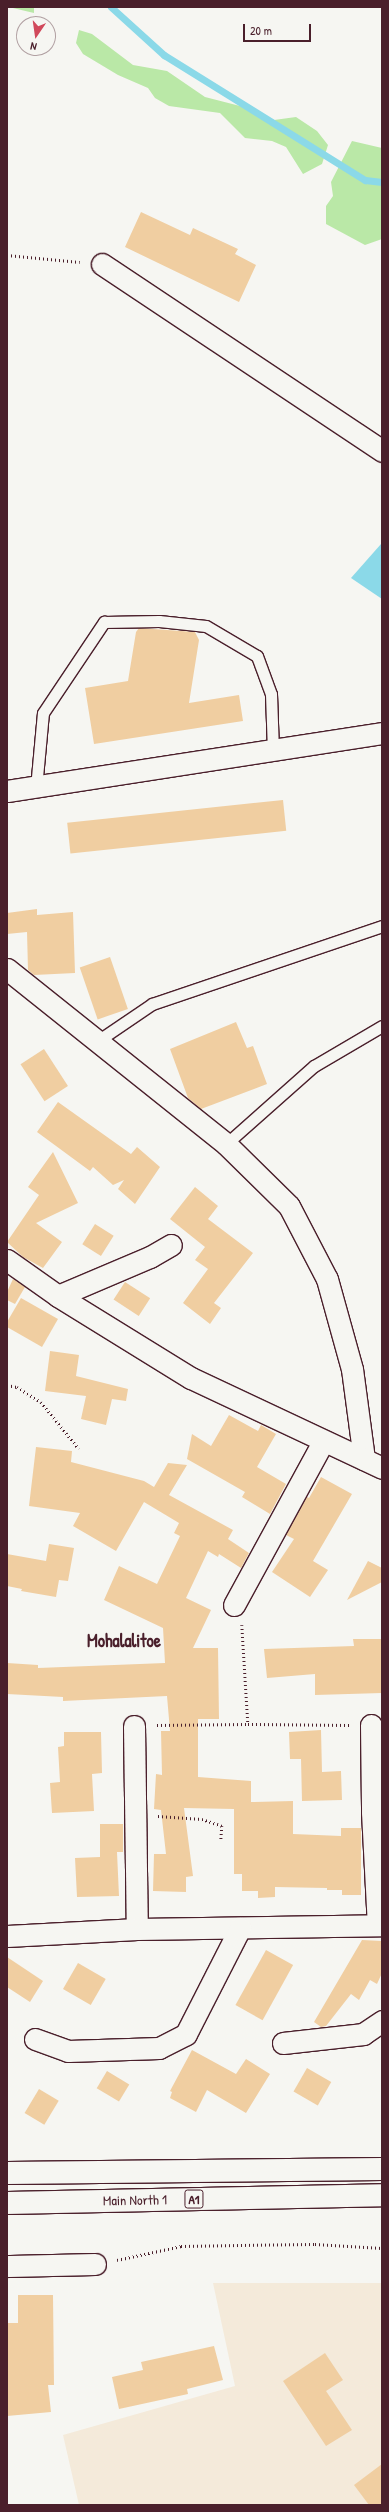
<!DOCTYPE html>
<style>
body{margin:0}
#map{position:relative;width:389px;height:2512px;overflow:hidden;background:#f6f6f2;font-family:"Patrick Hand",sans-serif}
div>[style]{position:absolute}
[style*='--x']{left:calc(var(--x)*1px);top:calc(var(--y)*1px);width:calc(var(--w)*1px);rotate:calc(var(--a)*1deg)}
.built>*{inset:0;background:#f4eada}
.green>*{inset:0;background:#bae8a7}
.water>*{inset:0;background:#8bd9e8}
.stream>*{height:7px;margin:-3.5px;padding:0 3.5px;transform-origin:3.5px;border-radius:3.5px;background:#8bd9e8}
.building>*{inset:0;background:#f0cea1;transform-origin:0 0}
.path>*{height:2.5px;margin-top:-1.25px;transform-origin:0;background:repeating-linear-gradient(90deg,#4a1f2b 0 1px,transparent 0 4px)}
.roads{filter:drop-shadow(1px 0 #4a1f2b) drop-shadow(-1px 0 #4a1f2b) drop-shadow(0 1px #4a1f2b) drop-shadow(0 -1px #4a1f2b)}
.lane>*{height:11px;margin:-5.5px;padding:0 5.5px;transform-origin:5.5px;border-radius:5.5px;background:#f6f6f2}
.street>*{height:21px;margin:-10.5px;padding:0 10.5px;transform-origin:10.5px;border-radius:10.5px;background:#f6f6f2}
.primary>*{height:22px;margin:-11px;padding:0 11px;transform-origin:11px;border-radius:11px;background:#f6f6f2}
span{translate:-50% -50%;white-space:nowrap;text-align:center;line-height:1.15;-webkit-text-stroke:4px #f6f6f2;paint-order:stroke}
.shield-label span{padding:1px 3px;background:#f6f6f2;border:1px solid;border-radius:3px;-webkit-text-stroke-width:0}
.shield-label{font-size:13px;color:#4a1f2b;font-weight:700}
.street-label{font-size:14px;color:#4a1f2b}
.district-label{font-size:18px;color:#4a1f2b;font-weight:700}
.frame{position:absolute;inset:0;border:8px solid #4a1f2b;pointer-events:none}
.north{position:absolute;left:16px;top:16px;width:40px;height:40px;box-sizing:border-box;background:#f6f6f2;border:1px solid #b1a0a2;border-radius:50%;rotate:193deg;font-size:11px;font-weight:700;line-height:16px;text-align:center;color:#4a1f2b}
.north::after{content:'';display:block;margin:auto;width:14px;height:18px;background:#d1495b;clip-path:polygon(50% 0,100% 100%,50% 72%,0 100%)}
.scale{position:absolute;left:243px;top:24px;width:68px;height:18px;box-sizing:border-box;border:2px solid #4a1f2b;border-top:0;padding-left:5px;font-size:12px;line-height:14px;white-space:nowrap;color:#4a1f2b;-webkit-text-stroke:3px #f6f6f2;paint-order:stroke}
</style>
<div id="map">
<div class="built">
<div style="clip-path:polygon(213px 2283px,382px 2283px,382px 2505px,79px 2505px,63px 2435px,235px 2386px)"></div>
</div>
<div class="green">
<div style="clip-path:polygon(9px 7px,34px 7px,34px 13px,17px 9px)"></div>
<div style="clip-path:polygon(79px 30px,92px 34px,133px 65px,167px 71px,205px 97px,240px 106px,274px 120px,296px 117px,317px 131px,328px 145px,322px 164px,303px 174px,286px 147px,272px 141px,245px 138px,220px 113px,169px 106px,155px 98px,148px 88px,118px 75px,83px 54px,76px 43px)"></div>
<div style="clip-path:polygon(352px 141px,382px 148px,382px 239px,365px 245px,326px 224px,326px 206px,333px 196px,331px 182px)"></div>
</div>
<div class="water">
<div style="clip-path:polygon(381px 544px,382px 545px,382px 599px,351px 578px)"></div>
</div>
<div class="stream">
<div style="--x:111;--y:7;--w:72;--a:42.2"></div>
<div style="--x:164;--y:55;--w:237;--a:31.9"></div>
<div style="--x:365;--y:180;--w:17;--a:7"></div>
</div>
<div class="building">
<div style="clip-path:polygon(141px 212px,190px 235px,193px 228px,238px 249px,235px 254px,256px 265px,239px 302px,125px 247px)"></div>
<div style="clip-path:polygon(139px 628px,195px 632px,199px 640px,189px 703px,239px 695px,243px 721px,94px 744px,85px 688px,128px 681px,136px 632px)"></div>
<div style="left:283px;top:800px;width:31px;height:217px;rotate:84deg"></div>
<div style="clip-path:polygon(37px 909px,37px 915px,73px 912px,75px 973px,34px 975px,28px 970px,27px 932px,7px 934px,7px 913px)"></div>
<div style="left:110px;top:957px;width:55px;height:32px;rotate:71deg"></div>
<div style="clip-path:polygon(236px 1022px,247px 1048px,253px 1046px,267px 1084px,201px 1109px,188px 1098px,170px 1049px)"></div>
<div style="left:44px;top:1049px;width:44px;height:28px;rotate:57deg"></div>
<div style="clip-path:polygon(58px 1102px,131px 1154px,137px 1147px,160px 1167px,135px 1204px,118px 1189px,124px 1180px,113px 1185px,93px 1167px,90px 1171px,37px 1132px)"></div>
<div style="clip-path:polygon(53px 1152px,78px 1203px,36px 1223px,62px 1242px,43px 1268px,23px 1257px,7px 1242px,39px 1195px,28px 1187px)"></div>
<div style="clip-path:polygon(195px 1187px,218px 1206px,208px 1219px,253px 1253px,214px 1303px,221px 1308px,210px 1324px,183px 1303px,208px 1269px,195px 1260px,205px 1247px,170px 1219px)"></div>
<div style="left:95px;top:1224px;width:22px;height:24px;rotate:32deg"></div>
<div style="clip-path:polygon(13px 1279px,25px 1287px,15px 1304px,7px 1300px,7px 1292px)"></div>
<div style="left:125px;top:1282px;width:30px;height:21px;rotate:33deg"></div>
<div style="clip-path:polygon(21px 1298px,58px 1319px,42px 1347px,7px 1327px,7px 1322px)"></div>
<div style="clip-path:polygon(50px 1351px,79px 1355px,76px 1376px,128px 1389px,126px 1401px,112px 1399px,106px 1425px,81px 1419px,86px 1396px,45px 1391px)"></div>
<div style="clip-path:polygon(229px 1415px,258px 1431px,261px 1425px,276px 1434px,257px 1467px,286px 1484px,270px 1514px,242px 1497px,245px 1492px,187px 1459px,192px 1434px,211px 1446px)"></div>
<div style="clip-path:polygon(36px 1447px,72px 1451px,71px 1462px,144px 1481px,154px 1487px,168px 1463px,187px 1465px,169px 1495px,233px 1530px,228px 1539px,249px 1553px,241px 1568px,219px 1554px,218px 1557px,208px 1551px,186px 1598px,211px 1610px,193px 1648px,218px 1648px,219px 1719px,198px 1719px,198px 1777px,251px 1781px,251px 1802px,293px 1801px,293px 1834px,341px 1836px,341px 1828px,361px 1828px,361px 1895px,342px 1895px,342px 1890px,327px 1890px,327px 1888px,275px 1887px,275px 1897px,258px 1898px,258px 1891px,242px 1891px,242px 1874px,234px 1874px,234px 1809px,184px 1808px,193px 1876px,186px 1877px,186px 1892px,153px 1891px,154px 1854px,166px 1854px,161px 1810px,154px 1809px,156px 1774px,162px 1775px,161px 1731px,170px 1731px,167px 1696px,63px 1701px,63px 1697px,7px 1694px,7px 1663px,38px 1665px,38px 1668px,165px 1663px,163px 1628px,104px 1600px,119px 1566px,157px 1584px,180px 1536px,174px 1533px,179px 1523px,144px 1502px,116px 1551px,73px 1526px,80px 1513px,29px 1506px)"></div>
<div style="clip-path:polygon(321px 1477px,352px 1494px,313px 1561px,328px 1570px,310px 1597px,272px 1572px,294px 1539px,286px 1535px,307px 1497px,309px 1498px)"></div>
<div style="clip-path:polygon(49px 1544px,74px 1548px,68px 1581px,59px 1580px,56px 1597px,21px 1591px,22px 1589px,7px 1586px,7px 1554px,46px 1561px)"></div>
<div style="clip-path:polygon(368px 1561px,382px 1568px,382px 1582px,347px 1600px)"></div>
<div style="clip-path:polygon(353px 1639px,382px 1639px,382px 1693px,315px 1695px,315px 1674px,267px 1678px,264px 1649px,354px 1646px)"></div>
<div style="clip-path:polygon(321px 1730px,322px 1772px,341px 1771px,342px 1800px,302px 1801px,301px 1759px,290px 1759px,289px 1732px)"></div>
<div style="clip-path:polygon(64px 1732px,101px 1732px,102px 1773px,92px 1774px,94px 1811px,52px 1813px,50px 1783px,60px 1782px,58px 1747px,64px 1746px)"></div>
<div style="clip-path:polygon(100px 1824px,123px 1824px,123px 1852px,117px 1852px,119px 1896px,77px 1897px,75px 1858px,100px 1857px)"></div>
<div style="clip-path:polygon(362px 1940px,382px 1941px,382px 1973px,377px 1984px,370px 1980px,359px 2000px,351px 1994px,326px 2026px,321px 2027px,314px 2022px)"></div>
<div style="left:266px;top:1950px;width:31px;height:63px;rotate:29deg"></div>
<div style="clip-path:polygon(7px 1957px,43px 1981px,30px 2002px,7px 1987px)"></div>
<div style="left:78px;top:1963px;width:32px;height:30px;rotate:30deg"></div>
<div style="clip-path:polygon(192px 2050px,236px 2074px,246px 2059px,270px 2074px,246px 2113px,207px 2090px,196px 2112px,170px 2098px,172px 2092px,170px 2091px)"></div>
<div style="left:307px;top:2068px;width:28px;height:27px;rotate:30deg"></div>
<div style="left:107px;top:2071px;width:26px;height:20px;rotate:31deg"></div>
<div style="left:39px;top:2089px;width:23px;height:28px;rotate:31deg"></div>
<div style="clip-path:polygon(18px 2295px,53px 2295px,54px 2385px,48px 2385px,51px 2412px,7px 2416px,7px 2323px,18px 2323px)"></div>
<div style="clip-path:polygon(214px 2346px,223px 2380px,187px 2389px,188px 2394px,119px 2409px,112px 2377px,143px 2370px,141px 2362px)"></div>
<div style="clip-path:polygon(325px 2353px,343px 2380px,326px 2391px,352px 2430px,326px 2446px,283px 2381px)"></div>
<div style="clip-path:polygon(382px 2464px,382px 2505px,369px 2505px,354px 2485px)"></div>
</div>
<div class="path">
<div style="--x:7;--y:255;--w:73;--a:5.5"></div>
<div style="--x:7;--y:1385;--w:10;--a:11"></div>
<div style="--x:17;--y:1387;--w:28;--a:32"></div>
<div style="--x:41;--y:1402;--w:60;--a:51"></div>
<div style="--x:242;--y:1625;--w:99;--a:86.5"></div>
<div style="--x:248;--y:1724;--w:101;--a:0.6"></div>
<div style="--x:157;--y:1725;--w:91;--a:-0.6"></div>
<div style="--x:158;--y:1816;--w:44;--a:3.9"></div>
<div style="--x:202;--y:1819;--w:21;--a:19"></div>
<div style="--x:222;--y:1826;--w:15;--a:94"></div>
<div style="--x:117;--y:2260;--w:66;--a:-12.3"></div>
<div style="--x:181;--y:2246;--w:134;--a:-0.9"></div>
<div style="--x:315;--y:2244;--w:67;--a:3.4"></div>
</div>
<div class="roads">
<div class="lane">
<div style="--x:36;--y:788;--w:75;--a:-84.7"></div>
<div style="--x:43;--y:713;--w:110;--a:-56.2"></div>
<div style="--x:104;--y:622;--w:55;--a:-1"></div>
<div style="--x:159;--y:621;--w:47;--a:6.1"></div>
<div style="--x:206;--y:626;--w:59;--a:30.5"></div>
<div style="--x:257;--y:656;--w:40;--a:69.8"></div>
<div style="--x:271;--y:694;--w:56;--a:88"></div>
<div style="--x:96;--y:1042;--w:68;--a:-34.2"></div>
<div style="--x:152;--y:1004;--w:243;--a:-18.7"></div>
<div style="--x:226;--y:1144;--w:118;--a:-41.6"></div>
<div style="--x:314;--y:1066;--w:79;--a:-30.5"></div>
</div>
<div class="street">
<div style="--x:102;--y:264;--w:337;--a:33.7"></div>
<div style="--x:7;--y:791;--w:379;--a:-8.8"></div>
<div style="--x:7;--y:969;--w:280;--a:38.6"></div>
<div style="--x:226;--y:1144;--w:88;--a:44.5"></div>
<div style="--x:289;--y:1206;--w:82;--a:62.5"></div>
<div style="--x:327;--y:1279;--w:93;--a:74.5"></div>
<div style="--x:352;--y:1369;--w:91;--a:82.4"></div>
<div style="--x:7;--y:1260;--w:62;--a:35.2"></div>
<div style="--x:58;--y:1296;--w:156;--a:31.7"></div>
<div style="--x:191;--y:1378;--w:211;--a:25.2"></div>
<div style="--x:58;--y:1296;--w:100;--a:-23"></div>
<div style="--x:150;--y:1257;--w:24;--a:-30"></div>
<div style="--x:234;--y:1605;--w:186;--a:-61.4"></div>
<div style="--x:371;--y:1725;--w:87;--a:89.3"></div>
<div style="--x:372;--y:1812;--w:113;--a:87"></div>
<div style="--x:134;--y:1726;--w:203;--a:89.2"></div>
<div style="--x:7;--y:1936;--w:130;--a:-3.1"></div>
<div style="--x:137;--y:1929;--w:245;--a:-0.9"></div>
<div style="--x:35;--y:2039;--w:35;--a:20"></div>
<div style="--x:68;--y:2051;--w:91;--a:-1.9"></div>
<div style="--x:159;--y:2048;--w:30;--a:-27"></div>
<div style="--x:186;--y:2034;--w:119;--a:-63"></div>
<div style="--x:283;--y:2043;--w:81;--a:-6.4"></div>
<div style="--x:363;--y:2034;--w:23;--a:-34"></div>
<div style="--x:7;--y:2266;--w:88;--a:-1.3"></div>
</div>
<div class="primary">
<div style="--x:7;--y:2173;--w:375;--a:-0.6"></div>
<div style="--x:7;--y:2203;--w:375;--a:-1.2"></div>
</div>
</div>
<div class="shield-label">
<span style="left:194px;top:2199px">A1</span>
</div>
<div class="street-label">
<span style="left:135px;top:2200px;rotate:-1deg">Main North 1</span>
</div>
<div class="district-label">
<span style="left:124px;top:1641px">Mohalalitoe</span>
</div>
<div class="frame"></div>
<div class="north">N</div>
<div class="scale">20 m</div>
</div>
